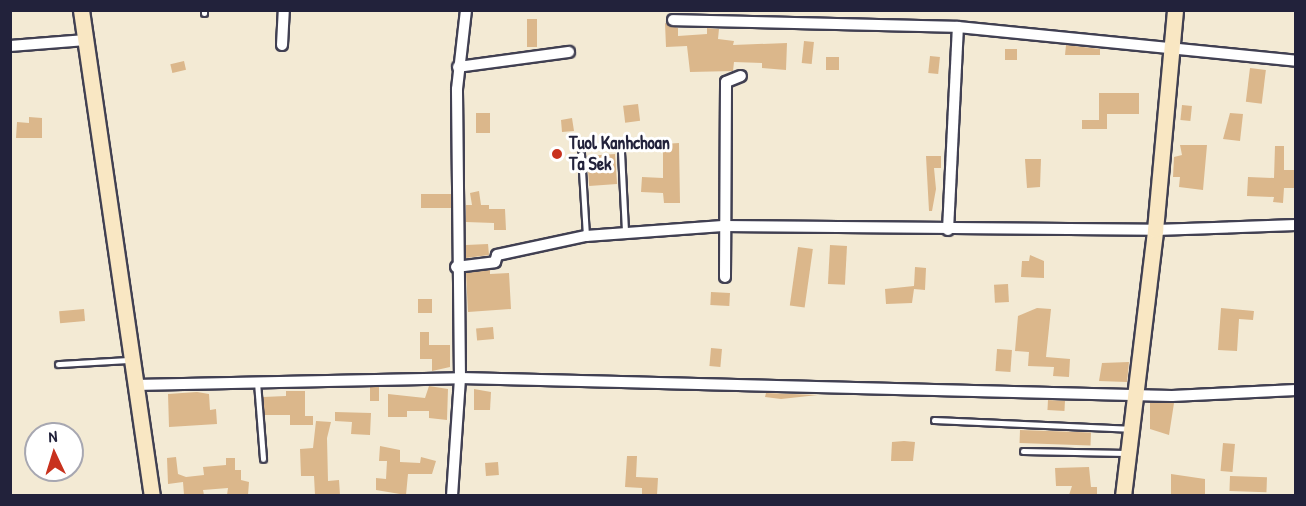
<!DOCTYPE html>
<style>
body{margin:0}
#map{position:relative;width:1306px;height:506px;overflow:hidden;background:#f3ead4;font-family:"Patrick Hand",sans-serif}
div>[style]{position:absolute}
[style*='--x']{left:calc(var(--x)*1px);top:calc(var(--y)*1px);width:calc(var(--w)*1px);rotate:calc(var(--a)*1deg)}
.building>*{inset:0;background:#dbb78b;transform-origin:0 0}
.roads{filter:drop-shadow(2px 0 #414052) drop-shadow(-2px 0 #414052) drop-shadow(0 2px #414052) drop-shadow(0 -2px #414052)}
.lane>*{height:5px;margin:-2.5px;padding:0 2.5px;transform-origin:2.5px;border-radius:2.5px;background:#fff}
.street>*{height:10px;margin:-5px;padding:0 5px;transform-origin:5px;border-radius:5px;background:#fff}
.secondary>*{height:15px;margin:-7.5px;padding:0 7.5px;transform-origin:7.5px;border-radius:7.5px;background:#f9e7c3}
.dots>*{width:16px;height:16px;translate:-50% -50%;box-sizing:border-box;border:3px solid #fff;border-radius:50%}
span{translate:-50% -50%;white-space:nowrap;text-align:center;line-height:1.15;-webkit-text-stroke:6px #fff;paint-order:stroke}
.poi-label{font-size:18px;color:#22223b;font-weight:700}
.left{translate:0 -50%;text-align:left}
.frame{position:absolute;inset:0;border:12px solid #22223b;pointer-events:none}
.north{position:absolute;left:24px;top:422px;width:60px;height:60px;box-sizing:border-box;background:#fff;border:2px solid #a7a7b1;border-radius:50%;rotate:356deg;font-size:16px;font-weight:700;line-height:24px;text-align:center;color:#22223b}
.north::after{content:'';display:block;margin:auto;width:21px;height:27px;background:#c8321e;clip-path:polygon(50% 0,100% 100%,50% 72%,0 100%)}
</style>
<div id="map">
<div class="building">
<div style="left:527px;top:19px;width:10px;height:28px"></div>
<div style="clip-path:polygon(665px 23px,678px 28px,678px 36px,707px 34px,707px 28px,716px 29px,719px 29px,718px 39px,734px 41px,733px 45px,787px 43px,786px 70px,762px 68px,762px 63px,734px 62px,733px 71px,690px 72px,687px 46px,666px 47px)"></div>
<div style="left:804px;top:41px;width:10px;height:22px;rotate:6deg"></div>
<div style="clip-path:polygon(1066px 45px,1100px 49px,1100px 55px,1065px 55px)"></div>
<div style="left:1005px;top:49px;width:12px;height:11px"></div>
<div style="left:930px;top:56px;width:10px;height:17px;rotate:6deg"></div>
<div style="left:826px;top:57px;width:13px;height:13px"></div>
<div style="left:184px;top:61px;width:9px;height:14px;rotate:77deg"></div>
<div style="left:1250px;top:68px;width:16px;height:34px;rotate:7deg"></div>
<div style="clip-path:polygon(1099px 93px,1139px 93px,1139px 114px,1107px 114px,1107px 129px,1082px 129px,1082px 120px,1099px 120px)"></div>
<div style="left:638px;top:104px;width:17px;height:15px;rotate:83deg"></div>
<div style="left:1182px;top:105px;width:10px;height:15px;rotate:6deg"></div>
<div style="left:476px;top:113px;width:14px;height:20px"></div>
<div style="clip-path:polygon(1230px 113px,1243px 114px,1240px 141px,1223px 139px)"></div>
<div style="clip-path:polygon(29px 117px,42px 118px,42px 138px,16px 138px,17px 122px,29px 123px)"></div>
<div style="clip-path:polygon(572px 118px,574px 131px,562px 132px,561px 120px)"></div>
<div style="clip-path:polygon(679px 143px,680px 203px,664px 203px,663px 193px,641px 192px,642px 177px,663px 178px,663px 144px)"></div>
<div style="clip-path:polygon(1180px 145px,1207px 145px,1203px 190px,1179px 187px,1180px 177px,1173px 177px,1174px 157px,1182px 155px)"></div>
<div style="clip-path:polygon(1275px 146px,1284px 146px,1284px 170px,1296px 170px,1296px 188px,1284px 188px,1283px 203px,1273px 202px,1274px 197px,1247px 196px,1248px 177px,1274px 178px)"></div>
<div style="left:615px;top:154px;width:30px;height:28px;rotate:86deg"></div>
<div style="clip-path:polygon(926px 156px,941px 156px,941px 168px,934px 168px,936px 189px,932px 211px,929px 211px)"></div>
<div style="clip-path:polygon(1025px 159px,1041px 159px,1040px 187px,1027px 188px)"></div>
<div style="clip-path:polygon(479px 191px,481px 205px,489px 205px,489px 209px,505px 209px,506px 230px,494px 230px,494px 223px,466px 222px,466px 205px,472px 205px,470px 193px)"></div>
<div style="left:451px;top:194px;width:14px;height:30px;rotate:90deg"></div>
<div style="clip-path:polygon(488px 244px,489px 255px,466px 258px,466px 245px)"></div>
<div style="left:830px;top:245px;width:17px;height:39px;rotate:3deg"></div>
<div style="left:798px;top:247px;width:15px;height:59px;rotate:8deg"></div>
<div style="clip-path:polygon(1030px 255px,1044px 261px,1044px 278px,1021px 277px,1022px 261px,1029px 261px)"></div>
<div style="clip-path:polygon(915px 267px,926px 268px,925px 290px,914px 289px,912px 303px,886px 304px,885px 289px,914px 286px)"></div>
<div style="clip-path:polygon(490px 270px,490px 274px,509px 273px,511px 309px,468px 312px,466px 273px)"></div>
<div style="left:1008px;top:284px;width:18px;height:14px;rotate:87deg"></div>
<div style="left:711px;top:292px;width:19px;height:13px;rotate:3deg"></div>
<div style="left:418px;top:299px;width:14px;height:14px"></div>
<div style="clip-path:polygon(1037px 308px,1051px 309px,1046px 357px,1070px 359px,1069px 377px,1053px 376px,1054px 367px,1028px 366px,1029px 352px,1015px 351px,1018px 316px)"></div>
<div style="clip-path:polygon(1221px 308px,1254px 311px,1253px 320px,1239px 319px,1237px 351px,1218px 350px)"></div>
<div style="left:84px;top:309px;width:12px;height:25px;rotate:85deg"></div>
<div style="left:493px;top:327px;width:12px;height:17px;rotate:85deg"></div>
<div style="clip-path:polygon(420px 332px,429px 332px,429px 345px,450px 345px,450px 367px,432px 371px,432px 359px,420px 359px)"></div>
<div style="left:711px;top:348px;width:11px;height:18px;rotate:5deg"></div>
<div style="left:997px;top:349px;width:15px;height:22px;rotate:4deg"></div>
<div style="clip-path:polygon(1129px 362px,1127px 382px,1099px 381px,1102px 363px)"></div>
<div style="clip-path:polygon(429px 386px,448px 389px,447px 420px,429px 418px,429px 411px,407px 411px,407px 417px,388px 417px,388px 394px,425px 398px)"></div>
<div style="left:370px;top:387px;width:9px;height:14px"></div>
<div style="clip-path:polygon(474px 389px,491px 392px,490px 410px,474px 410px)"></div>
<div style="clip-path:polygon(286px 391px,305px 391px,305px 416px,313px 416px,313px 425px,290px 425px,290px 415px,264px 415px,263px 397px,286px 396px)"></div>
<div style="clip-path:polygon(197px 392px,209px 394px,210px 410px,216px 409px,217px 424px,169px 427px,168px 394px)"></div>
<div style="clip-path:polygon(766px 393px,818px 395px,781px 399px,765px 397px)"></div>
<div style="left:1048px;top:400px;width:17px;height:10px;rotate:3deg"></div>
<div style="clip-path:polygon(1150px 403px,1174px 403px,1169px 435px,1150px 429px)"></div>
<div style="clip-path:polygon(335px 412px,371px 413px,370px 435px,351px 434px,352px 422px,335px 421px)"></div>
<div style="clip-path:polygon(316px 421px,331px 422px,327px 438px,328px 481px,339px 480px,340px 495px,315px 495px,314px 476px,301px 476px,300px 449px,313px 448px)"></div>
<div style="left:1020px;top:430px;width:71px;height:13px;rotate:2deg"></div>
<div style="clip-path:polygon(904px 441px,915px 442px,913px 461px,891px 461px,892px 442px)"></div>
<div style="left:1223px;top:443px;width:12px;height:28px;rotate:5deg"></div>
<div style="clip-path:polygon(380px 446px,400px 450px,400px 462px,420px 463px,421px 457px,436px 461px,432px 474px,408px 474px,406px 495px,376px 490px,376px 478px,386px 479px,387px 461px,379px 461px)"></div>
<div style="clip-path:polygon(627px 456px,637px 456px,636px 477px,658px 478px,657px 495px,642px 495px,642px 488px,625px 487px)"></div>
<div style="clip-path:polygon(176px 457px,178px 474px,186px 477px,204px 475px,203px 467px,226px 465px,226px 458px,235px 458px,235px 470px,241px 470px,241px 480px,249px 482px,248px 495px,227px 495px,228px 488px,203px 490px,204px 495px,184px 495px,183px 482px,168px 484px,167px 458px)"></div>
<div style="left:498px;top:462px;width:13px;height:13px;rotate:86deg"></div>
<div style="clip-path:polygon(1089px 467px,1091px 487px,1097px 487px,1097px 495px,1069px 495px,1072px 486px,1056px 486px,1055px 468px)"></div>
<div style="clip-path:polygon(1171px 474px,1205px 479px,1205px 494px,1171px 494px)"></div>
<div style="left:1230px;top:476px;width:37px;height:15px;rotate:2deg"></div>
</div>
<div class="roads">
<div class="lane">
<div style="--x:204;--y:13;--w:3;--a:-90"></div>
<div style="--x:621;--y:152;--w:80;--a:87.1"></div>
<div style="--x:581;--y:154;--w:82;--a:86.5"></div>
<div style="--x:58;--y:364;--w:72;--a:-3.2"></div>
<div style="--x:257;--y:382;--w:77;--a:85.5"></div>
<div style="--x:934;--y:420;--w:195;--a:2.6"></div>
<div style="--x:1023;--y:451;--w:103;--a:1.1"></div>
</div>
<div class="street">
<div style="--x:673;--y:20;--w:285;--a:1.4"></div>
<div style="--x:958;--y:27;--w:340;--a:5.7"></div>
<div style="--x:282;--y:45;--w:35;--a:-87"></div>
<div style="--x:10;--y:46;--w:76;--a:-4.5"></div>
<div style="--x:458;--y:67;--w:112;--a:-7.7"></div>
<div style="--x:948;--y:230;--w:203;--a:-87.2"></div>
<div style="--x:456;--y:267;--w:39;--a:-7"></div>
<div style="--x:495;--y:262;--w:7;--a:-74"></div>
<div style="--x:497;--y:255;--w:91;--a:-12.1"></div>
<div style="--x:586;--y:236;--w:137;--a:-4.2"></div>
<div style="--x:723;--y:226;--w:432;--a:0.5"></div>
<div style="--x:1155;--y:230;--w:141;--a:-2"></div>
<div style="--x:725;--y:277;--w:195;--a:-89.7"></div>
<div style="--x:726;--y:82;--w:16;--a:-22"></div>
<div style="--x:135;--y:385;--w:325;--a:-1.2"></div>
<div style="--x:460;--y:378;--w:712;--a:1.45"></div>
<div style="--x:1172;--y:396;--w:124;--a:-2.8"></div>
<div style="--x:452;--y:496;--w:118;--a:-86.1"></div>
<div style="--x:460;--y:378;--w:289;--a:-90.6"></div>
<div style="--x:457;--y:89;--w:80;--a:-83.5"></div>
</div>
<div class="secondary">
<div style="--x:81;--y:10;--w:491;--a:81.7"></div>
<div style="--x:1123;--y:496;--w:268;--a:-83.1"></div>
<div style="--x:1155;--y:230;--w:221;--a:-84.8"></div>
</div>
</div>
<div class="dots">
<div style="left:557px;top:154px;background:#c8321e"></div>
</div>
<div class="poi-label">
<span class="left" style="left:569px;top:154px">Tuol Kanhchoan<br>Ta Sek</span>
</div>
<div class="frame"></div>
<div class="north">N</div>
</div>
